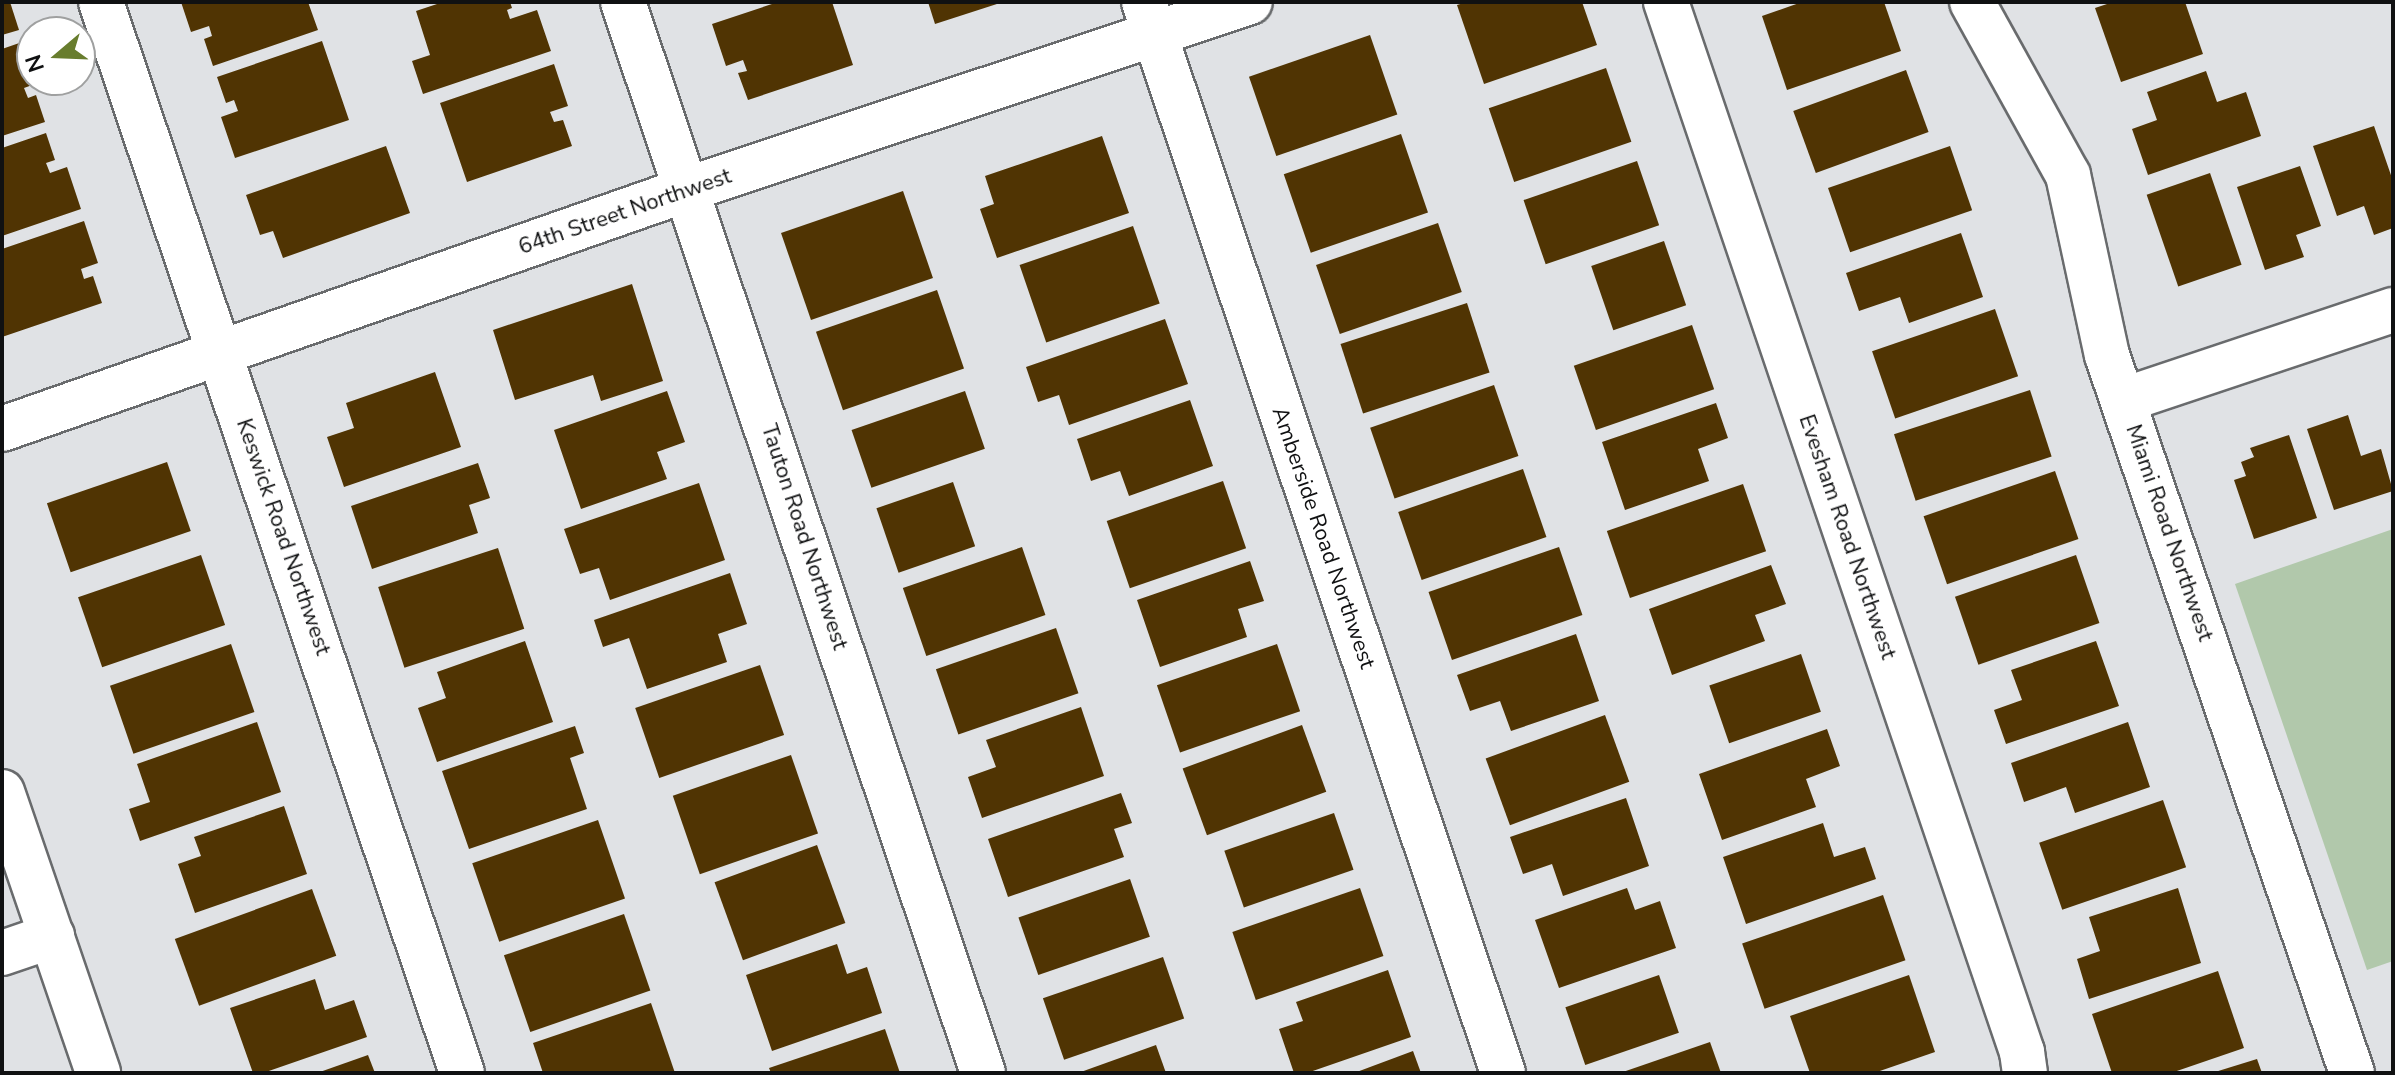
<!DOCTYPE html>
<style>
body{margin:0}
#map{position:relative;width:2395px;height:1075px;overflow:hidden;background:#e0e2e5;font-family:"Nunito Sans",sans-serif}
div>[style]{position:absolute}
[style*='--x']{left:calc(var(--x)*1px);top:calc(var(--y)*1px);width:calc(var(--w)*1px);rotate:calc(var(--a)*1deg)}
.green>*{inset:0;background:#b1c8ab}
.building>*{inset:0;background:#503403;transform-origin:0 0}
.roads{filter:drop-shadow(2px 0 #696b6d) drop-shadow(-2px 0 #696b6d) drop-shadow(0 2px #696b6d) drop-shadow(0 -2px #696b6d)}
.minor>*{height:44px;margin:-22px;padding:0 22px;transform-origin:22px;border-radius:22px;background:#fff}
.tertiary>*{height:44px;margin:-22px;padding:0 22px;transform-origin:22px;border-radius:22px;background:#fff}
.secondary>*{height:44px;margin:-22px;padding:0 22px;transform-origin:22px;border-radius:22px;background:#fff}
span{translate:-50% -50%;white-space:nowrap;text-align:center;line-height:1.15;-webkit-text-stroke:8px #fff;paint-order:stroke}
.street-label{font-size:22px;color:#101112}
.frame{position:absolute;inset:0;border:4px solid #101112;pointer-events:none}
.north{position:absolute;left:16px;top:16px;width:80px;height:80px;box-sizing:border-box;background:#fff;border:2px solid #9fa0a0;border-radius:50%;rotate:251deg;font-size:22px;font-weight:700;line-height:32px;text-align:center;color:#101112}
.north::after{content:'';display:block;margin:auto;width:28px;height:36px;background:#687d2e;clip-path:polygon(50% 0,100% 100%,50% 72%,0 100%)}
</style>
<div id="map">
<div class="green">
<div style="clip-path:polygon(2393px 529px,2393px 961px,2367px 970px,2235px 584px)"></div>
</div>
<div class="building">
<div style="clip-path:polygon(2px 2px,10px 2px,19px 30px,2px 35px)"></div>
<div style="clip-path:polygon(181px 2px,308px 2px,318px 30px,213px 66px,204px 39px,212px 36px,209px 26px,191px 32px)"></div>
<div style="clip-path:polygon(443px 2px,510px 2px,512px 8px,507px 10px,510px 19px,537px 10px,551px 51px,423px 94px,412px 61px,430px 55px,416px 11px)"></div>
<div style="clip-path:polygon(778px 2px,832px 2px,853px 65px,748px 100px,738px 73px,747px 71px,743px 60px,726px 66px,712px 24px)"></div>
<div style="clip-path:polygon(928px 2px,1000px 2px,1000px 3px,935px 24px)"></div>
<div style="clip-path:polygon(1467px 2px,1582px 2px,1597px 45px,1484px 84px,1457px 5px)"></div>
<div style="clip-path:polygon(1802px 2px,1884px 2px,1901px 51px,1787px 90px,1762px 16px)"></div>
<div style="clip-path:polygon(2113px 2px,2185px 2px,2203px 54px,2121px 82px,2095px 8px)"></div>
<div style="left:1370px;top:35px;width:84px;height:128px;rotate:71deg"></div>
<div style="clip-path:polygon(28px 40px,32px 53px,32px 80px,46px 80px,24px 88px,28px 98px,36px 95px,45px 122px,2px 136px,2px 49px)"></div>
<div style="clip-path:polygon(322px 41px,349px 120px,235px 158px,221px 117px,238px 111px,234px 100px,226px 103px,217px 77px)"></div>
<div style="clip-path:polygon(554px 64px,568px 106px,550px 112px,554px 122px,563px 120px,572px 146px,467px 182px,440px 103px)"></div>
<div style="left:1606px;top:68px;width:78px;height:124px;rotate:71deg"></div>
<div style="left:1906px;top:70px;width:66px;height:120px;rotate:70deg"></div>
<div style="clip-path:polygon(2206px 71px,2217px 102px,2246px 92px,2261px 136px,2148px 175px,2132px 129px,2157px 120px,2147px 92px)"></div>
<div style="clip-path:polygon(2374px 126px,2393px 181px,2393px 228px,2374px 235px,2364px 206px,2337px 216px,2313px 146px)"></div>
<div style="clip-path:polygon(46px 133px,55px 160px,46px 163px,50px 173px,67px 167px,81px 209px,2px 236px,2px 148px)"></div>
<div style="left:1401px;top:134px;width:83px;height:124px;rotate:71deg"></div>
<div style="clip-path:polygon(1102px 136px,1129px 213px,997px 258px,980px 209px,994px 204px,985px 176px)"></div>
<div style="clip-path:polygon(386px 146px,410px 213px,283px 258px,273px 231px,260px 235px,246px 195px)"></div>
<div style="left:1950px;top:146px;width:68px;height:129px;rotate:71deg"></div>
<div style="left:1637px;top:161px;width:68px;height:120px;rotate:71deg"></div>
<div style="clip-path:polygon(2300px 166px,2321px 226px,2296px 235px,2304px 257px,2265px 270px,2237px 187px)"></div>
<div style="left:2210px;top:173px;width:97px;height:67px;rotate:71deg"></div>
<div style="left:903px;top:191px;width:92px;height:129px;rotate:71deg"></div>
<div style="clip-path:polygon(84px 221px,98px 263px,81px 269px,84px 279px,93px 276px,102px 303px,2px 337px,2px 249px)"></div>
<div style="left:1438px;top:223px;width:73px;height:129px;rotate:71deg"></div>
<div style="left:1133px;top:226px;width:82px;height:120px;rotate:71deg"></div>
<div style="clip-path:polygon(1961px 233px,1983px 297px,1909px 323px,1900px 297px,1859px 311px,1846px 273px)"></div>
<div style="left:1664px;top:241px;width:68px;height:77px;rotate:71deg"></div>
<div style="clip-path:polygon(632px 284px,663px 381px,601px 401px,593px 375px,515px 400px,493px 330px)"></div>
<div style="left:937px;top:290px;width:83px;height:128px;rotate:71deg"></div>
<div style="left:1467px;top:303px;width:73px;height:133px;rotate:72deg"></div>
<div style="left:1995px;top:309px;width:71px;height:130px;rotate:71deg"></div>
<div style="clip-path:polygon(1165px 319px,1188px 384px,1069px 425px,1059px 395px,1038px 402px,1026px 367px)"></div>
<div style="left:1692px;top:325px;width:68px;height:125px;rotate:71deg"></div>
<div style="clip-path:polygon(435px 372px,461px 447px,344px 487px,327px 437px,354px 428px,346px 403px)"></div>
<div style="left:1494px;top:385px;width:75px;height:131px;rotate:71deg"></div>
<div style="left:2030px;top:390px;width:70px;height:143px;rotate:72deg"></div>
<div style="clip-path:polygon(667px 391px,685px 442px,657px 452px,667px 479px,581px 509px,554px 430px)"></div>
<div style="left:965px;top:391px;width:61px;height:120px;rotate:71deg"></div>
<div style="clip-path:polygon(1190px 400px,1213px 466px,1129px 496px,1120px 471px,1091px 481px,1077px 439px)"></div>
<div style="clip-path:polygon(1716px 403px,1728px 438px,1698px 449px,1709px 481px,1625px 510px,1602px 442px)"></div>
<div style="clip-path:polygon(2348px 415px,2361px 456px,2381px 449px,2393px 491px,2334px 510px,2307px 429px)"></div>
<div style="clip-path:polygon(2289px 435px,2317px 518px,2254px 539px,2234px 480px,2246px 476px,2241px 462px,2254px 457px,2250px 448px)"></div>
<div style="left:167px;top:462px;width:73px;height:127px;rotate:71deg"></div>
<div style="clip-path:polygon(478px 463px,490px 498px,469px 505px,478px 533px,372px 569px,351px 506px)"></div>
<div style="left:1523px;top:469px;width:72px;height:132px;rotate:71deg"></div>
<div style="left:2055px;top:471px;width:72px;height:139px;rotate:71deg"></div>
<div style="left:1223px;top:481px;width:71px;height:123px;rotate:71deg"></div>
<div style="left:953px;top:482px;width:68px;height:81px;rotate:71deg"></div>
<div style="clip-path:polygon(699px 483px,725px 560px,610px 600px,599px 568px,580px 574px,564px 529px)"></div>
<div style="left:1743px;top:484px;width:71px;height:144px;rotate:71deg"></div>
<div style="left:1022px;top:547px;width:72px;height:126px;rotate:71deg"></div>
<div style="left:1559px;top:547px;width:72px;height:138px;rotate:71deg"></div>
<div style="left:498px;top:548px;width:85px;height:126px;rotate:72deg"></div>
<div style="left:201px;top:555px;width:74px;height:130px;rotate:71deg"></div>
<div style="left:2076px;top:555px;width:72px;height:128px;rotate:71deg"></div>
<div style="clip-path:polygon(1250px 561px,1264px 601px,1238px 609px,1247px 637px,1160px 667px,1137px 600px)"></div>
<div style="clip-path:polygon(1771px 565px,1786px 604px,1755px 615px,1765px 641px,1672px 675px,1649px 609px)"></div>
<div style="clip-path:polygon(730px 573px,747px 624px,718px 634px,727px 662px,647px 689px,629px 638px,603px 647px,594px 620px)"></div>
<div style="left:1056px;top:628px;width:69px;height:127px;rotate:71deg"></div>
<div style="clip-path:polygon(1576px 634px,1599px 701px,1511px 731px,1500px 701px,1470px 711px,1457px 675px)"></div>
<div style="clip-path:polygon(525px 641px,553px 722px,437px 762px,418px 708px,446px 698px,437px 672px)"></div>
<div style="clip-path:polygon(2096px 641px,2119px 706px,2006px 744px,1994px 710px,2022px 700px,2011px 670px)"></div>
<div style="left:231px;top:644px;width:72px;height:128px;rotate:71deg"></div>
<div style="left:1277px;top:644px;width:71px;height:127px;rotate:71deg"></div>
<div style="left:1801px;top:654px;width:61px;height:97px;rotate:71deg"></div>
<div style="left:760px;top:665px;width:74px;height:132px;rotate:71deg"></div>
<div style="clip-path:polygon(1081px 707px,1104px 776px,982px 818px,968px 777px,996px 767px,986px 740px)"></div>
<div style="left:1605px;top:715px;width:71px;height:127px;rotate:70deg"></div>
<div style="clip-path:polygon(257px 722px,281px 792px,140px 841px,129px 809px,150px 802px,137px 764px)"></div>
<div style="clip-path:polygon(2128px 722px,2150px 787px,2075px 813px,2066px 787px,2024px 802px,2011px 763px)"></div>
<div style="left:1302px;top:725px;width:71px;height:127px;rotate:70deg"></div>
<div style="clip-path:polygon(575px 726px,584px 753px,570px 758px,587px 809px,469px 849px,442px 771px)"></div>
<div style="clip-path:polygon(1827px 729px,1840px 766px,1806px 779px,1816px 807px,1722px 840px,1699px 774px)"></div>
<div style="left:791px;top:755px;width:83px;height:125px;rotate:71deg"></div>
<div style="clip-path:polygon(1121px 793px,1132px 823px,1114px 829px,1124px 857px,1008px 897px,988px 839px)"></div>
<div style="clip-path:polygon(1626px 798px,1649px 866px,1563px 896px,1552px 864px,1523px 874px,1510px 837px)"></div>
<div style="left:2163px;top:800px;width:71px;height:131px;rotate:71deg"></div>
<div style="clip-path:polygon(284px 806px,307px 874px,195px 913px,178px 864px,201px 856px,194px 837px)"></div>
<div style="left:1334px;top:813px;width:60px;height:116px;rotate:71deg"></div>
<div style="left:598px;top:820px;width:83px;height:133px;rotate:71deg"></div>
<div style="clip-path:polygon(1823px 823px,1834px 857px,1865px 847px,1876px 879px,1746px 924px,1723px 857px)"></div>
<div style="left:817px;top:845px;width:83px;height:109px;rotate:70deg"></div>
<div style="left:1130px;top:879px;width:61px;height:118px;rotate:71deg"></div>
<div style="left:1360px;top:888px;width:72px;height:135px;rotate:71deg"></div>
<div style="clip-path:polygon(1627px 888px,1635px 910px,1660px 901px,1676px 948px,1559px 988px,1535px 920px)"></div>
<div style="clip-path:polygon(2178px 888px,2201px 963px,2089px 999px,2077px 959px,2100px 951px,2089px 917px)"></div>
<div style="left:312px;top:889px;width:71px;height:146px;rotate:70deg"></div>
<div style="left:1883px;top:895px;width:69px;height:149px;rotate:71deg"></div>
<div style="left:624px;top:914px;width:81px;height:127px;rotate:71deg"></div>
<div style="clip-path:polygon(837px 944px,847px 974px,867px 967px,882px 1013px,772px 1051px,746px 975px)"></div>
<div style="left:1163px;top:957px;width:65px;height:127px;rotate:71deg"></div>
<div style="clip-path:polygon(1388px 970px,1411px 1037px,1307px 1073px,1294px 1073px,1279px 1029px,1303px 1021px,1296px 1002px)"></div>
<div style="clip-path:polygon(2218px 971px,2244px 1048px,2171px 1073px,2112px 1073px,2092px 1014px)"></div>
<div style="left:1659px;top:975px;width:61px;height:99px;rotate:71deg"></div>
<div style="clip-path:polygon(1909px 975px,1935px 1052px,1874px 1073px,1810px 1073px,1790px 1016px)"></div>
<div style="clip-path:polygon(315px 979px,325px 1010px,354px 1000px,367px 1037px,263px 1073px,253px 1073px,230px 1008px)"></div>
<div style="clip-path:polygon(651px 1003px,675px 1073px,543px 1073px,533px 1043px)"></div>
<div style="clip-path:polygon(885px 1029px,900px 1073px,771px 1073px,769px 1068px)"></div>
<div style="clip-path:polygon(1710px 1042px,1721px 1073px,1620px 1073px)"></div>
<div style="clip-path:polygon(1156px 1045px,1166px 1073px,1078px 1073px)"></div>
<div style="clip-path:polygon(1413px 1051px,1421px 1073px,1354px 1073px)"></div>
<div style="clip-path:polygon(368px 1055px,375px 1073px,317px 1073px)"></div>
<div style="clip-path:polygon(2257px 1059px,2262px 1073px,2216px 1073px,2215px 1072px)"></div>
</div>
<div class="roads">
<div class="minor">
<div style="--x:101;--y:2;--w:1130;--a:71.37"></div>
<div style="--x:623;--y:2;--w:1130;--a:71.42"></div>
<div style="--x:1144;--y:2;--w:1130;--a:71.47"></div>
<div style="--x:1666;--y:2;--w:1109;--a:71.27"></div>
<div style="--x:2022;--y:1052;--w:21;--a:82"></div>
<div style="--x:2124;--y:400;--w:284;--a:-18.5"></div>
<div style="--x:2;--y:953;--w:53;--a:-18.8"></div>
</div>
<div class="tertiary">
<div style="--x:1972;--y:2;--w:198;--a:61"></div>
<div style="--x:2068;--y:175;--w:184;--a:77.8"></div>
<div style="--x:2107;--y:355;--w:759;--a:71.16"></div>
<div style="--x:2;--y:429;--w:727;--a:-19.28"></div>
<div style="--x:688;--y:189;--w:592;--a:-18.4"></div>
</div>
<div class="secondary">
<div style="--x:2;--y:792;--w:297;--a:71.1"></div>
</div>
</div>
<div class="street-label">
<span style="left:625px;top:212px;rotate:-19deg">64th Street Northwest</span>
<span style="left:2169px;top:533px;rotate:71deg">Miami Road Northwest</span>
<span style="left:283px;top:537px;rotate:71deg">Keswick Road Northwest</span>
<span style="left:804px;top:537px;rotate:72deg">Tauton Road Northwest</span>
<span style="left:1847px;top:537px;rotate:71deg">Evesham Road Northwest</span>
<span style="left:1323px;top:538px;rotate:71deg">Amberside Road Northwest</span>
</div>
<div class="frame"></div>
<div class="north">N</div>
</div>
